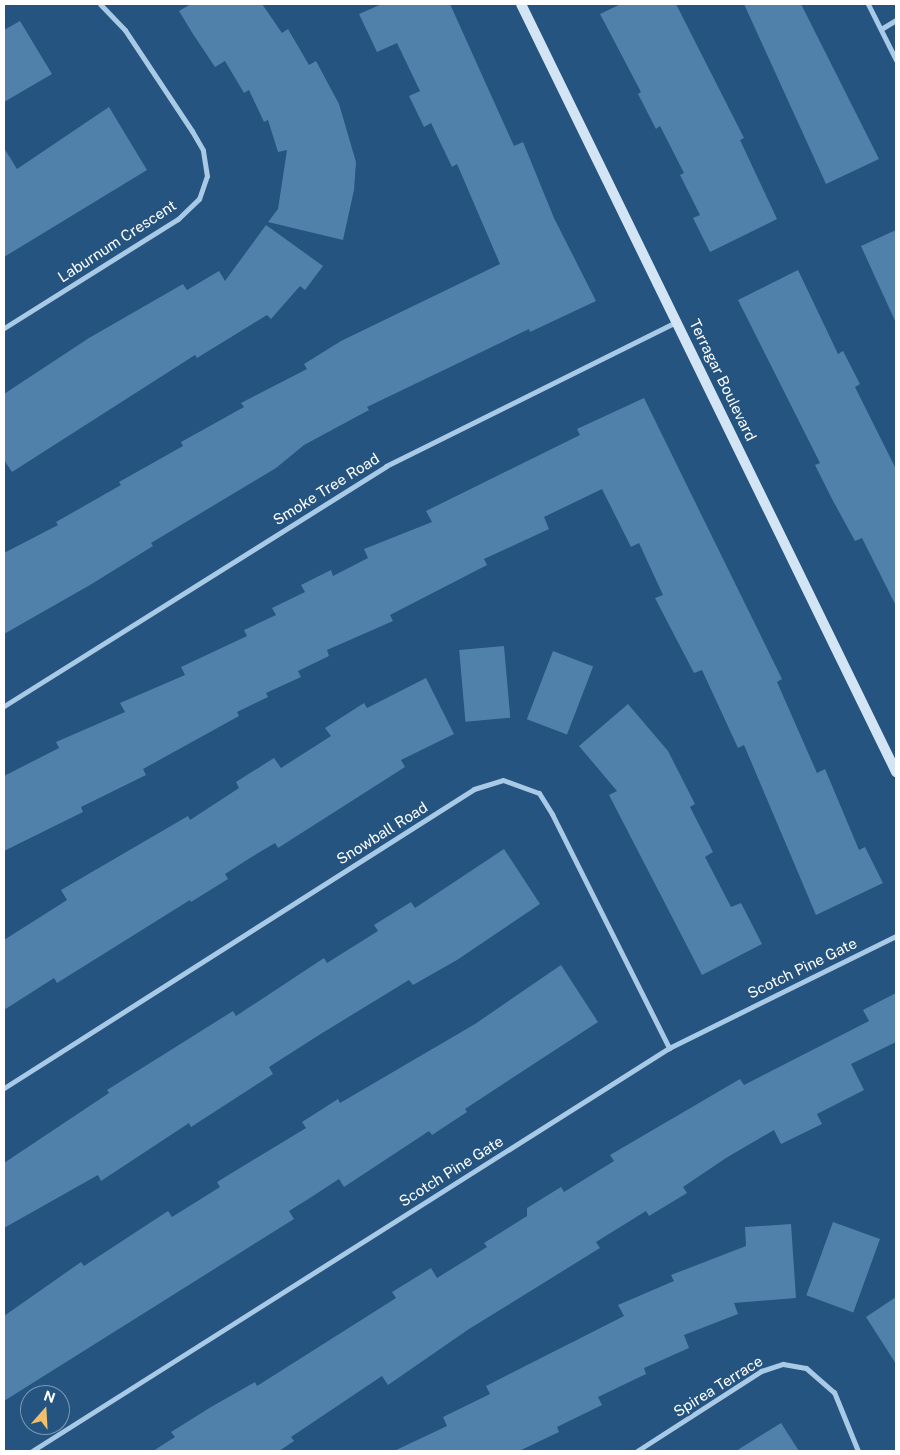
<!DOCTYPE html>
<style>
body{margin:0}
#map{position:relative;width:900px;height:1455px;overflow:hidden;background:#24547f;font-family:"Public Sans",sans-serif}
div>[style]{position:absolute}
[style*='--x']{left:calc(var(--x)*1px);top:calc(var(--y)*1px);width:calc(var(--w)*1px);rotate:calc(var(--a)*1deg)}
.building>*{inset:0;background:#5081aa;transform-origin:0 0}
.street>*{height:5px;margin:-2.5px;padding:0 2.5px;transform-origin:2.5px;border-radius:2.5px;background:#a9cae6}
.secondary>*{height:10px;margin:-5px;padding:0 5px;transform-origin:5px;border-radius:5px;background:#d3e5f5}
span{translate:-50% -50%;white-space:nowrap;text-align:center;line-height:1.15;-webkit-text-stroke:4px #24547f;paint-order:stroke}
.street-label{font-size:15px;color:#fff}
.frame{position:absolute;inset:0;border:5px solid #fff;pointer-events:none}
.north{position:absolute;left:20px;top:1385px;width:50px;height:50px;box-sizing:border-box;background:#24547f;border:1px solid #7c98b2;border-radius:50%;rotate:19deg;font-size:14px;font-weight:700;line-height:20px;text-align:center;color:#fff}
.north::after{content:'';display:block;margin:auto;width:18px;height:22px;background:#f1be6d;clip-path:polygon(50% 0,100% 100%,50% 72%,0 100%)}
</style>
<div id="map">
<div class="building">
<div style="clip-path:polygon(191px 4px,262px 4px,282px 33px,288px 29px,309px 65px,316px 61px,339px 104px,356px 162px,354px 190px,343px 240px,268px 222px,278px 209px,287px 150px,278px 152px,268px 120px,264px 122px,249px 90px,244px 93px,225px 61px,215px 67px,193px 34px,179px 11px)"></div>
<div style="clip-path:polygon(382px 4px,450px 4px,514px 146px,523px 142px,554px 218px,596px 301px,530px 332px,529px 329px,367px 407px,369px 410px,304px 445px,276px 468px,151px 543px,153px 546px,90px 585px,4px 634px,4px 553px,58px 525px,56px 522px,121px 485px,119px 482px,183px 446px,181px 442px,244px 407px,241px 403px,307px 369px,304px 364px,341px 341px,500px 264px,457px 164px,452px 167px,431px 123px,424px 127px,409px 96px,420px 91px,397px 43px,377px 52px,359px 14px)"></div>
<div style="clip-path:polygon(621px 4px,676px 4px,744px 138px,740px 140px,777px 219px,710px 252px,693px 218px,700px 215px,680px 175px,684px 173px,660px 126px,656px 129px,638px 94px,641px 92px,600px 14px)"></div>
<div style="clip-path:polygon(744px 4px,801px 4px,879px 159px,826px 184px)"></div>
<div style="clip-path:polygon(20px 21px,52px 74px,4px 102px,4px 30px)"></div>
<div style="clip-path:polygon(109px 107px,147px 170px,4px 257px,4px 148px,17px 169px)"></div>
<div style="clip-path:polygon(266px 225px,323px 266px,305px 290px,300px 286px,271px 319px,267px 315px,197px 358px,195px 355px,12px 472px,4px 460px,4px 394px,89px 338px,183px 284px,187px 290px,219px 271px,225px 281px)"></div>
<div style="clip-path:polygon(896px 230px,896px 323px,861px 246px)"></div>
<div style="clip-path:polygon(798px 270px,838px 354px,843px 351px,860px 384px,855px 387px,896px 469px,896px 606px,862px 538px,855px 541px,832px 499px,815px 465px,820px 463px,738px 300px)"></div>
<div style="clip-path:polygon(644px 398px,782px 679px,777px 682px,817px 773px,825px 769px,859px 850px,865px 847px,883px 883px,816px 915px,744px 745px,738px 748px,702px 670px,694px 673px,655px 598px,663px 595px,639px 543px,631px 547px,602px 489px,544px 517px,549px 529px,484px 559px,487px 565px,390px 615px,393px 621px,327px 650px,329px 656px,298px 671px,301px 677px,266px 693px,268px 697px,237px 712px,239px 716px,143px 769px,146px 775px,81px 807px,83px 812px,4px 851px,4px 776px,59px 748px,56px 742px,125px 712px,120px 703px,185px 675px,181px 667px,247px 636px,244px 630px,276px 615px,272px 608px,305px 592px,301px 585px,331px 570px,333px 576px,368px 558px,364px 549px,432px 522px,426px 511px,580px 435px,577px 429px)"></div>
<div style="left:504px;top:646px;width:72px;height:45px;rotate:85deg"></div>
<div style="left:553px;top:651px;width:43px;height:73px;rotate:21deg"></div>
<div style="clip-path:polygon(426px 678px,454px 734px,401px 760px,405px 767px,278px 848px,275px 843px,250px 858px,225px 874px,228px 879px,191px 902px,190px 900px,57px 983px,54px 978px,4px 1010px,4px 940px,67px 900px,61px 890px,188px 816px,190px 820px,239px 788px,236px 782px,274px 758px,281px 768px,331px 736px,325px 728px,364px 703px,367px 708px)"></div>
<div style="clip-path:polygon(628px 704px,668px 751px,695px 804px,690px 807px,713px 852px,705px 857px,731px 907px,741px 903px,762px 944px,702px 975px,609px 795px,617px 791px,579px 746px)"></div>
<div style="clip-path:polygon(504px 849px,540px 904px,457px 960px,413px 985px,409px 980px,319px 1035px,269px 1067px,273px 1074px,191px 1127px,189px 1123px,101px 1181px,98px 1175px,4px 1228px,4px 1163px,109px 1093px,107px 1090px,233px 1011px,236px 1016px,324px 958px,327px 963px,378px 931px,374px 925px,411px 902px,415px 908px)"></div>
<div style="clip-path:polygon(561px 965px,598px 1022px,465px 1109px,467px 1112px,432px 1135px,429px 1131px,344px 1187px,339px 1179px,313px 1196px,289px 1211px,294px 1219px,4px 1401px,4px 1316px,81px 1262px,84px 1266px,168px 1211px,172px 1217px,220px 1187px,217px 1182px,306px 1128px,302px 1122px,338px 1099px,340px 1103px,475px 1024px)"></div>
<div style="clip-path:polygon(896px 993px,896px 1042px,851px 1064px,864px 1090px,817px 1114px,822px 1124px,781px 1144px,774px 1130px,726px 1158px,683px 1187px,687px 1193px,649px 1216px,646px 1211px,596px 1242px,600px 1248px,469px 1329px,388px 1385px,382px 1376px,291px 1437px,294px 1441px,279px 1451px,153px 1451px,175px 1437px,171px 1432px,211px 1407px,255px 1382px,257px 1386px,396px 1298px,392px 1292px,431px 1268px,437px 1278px,487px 1247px,484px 1243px,527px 1216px,527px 1208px,561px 1187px,564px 1192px,614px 1161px,610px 1155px,740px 1079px,744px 1085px,869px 1021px,863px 1010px)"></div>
<div style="left:833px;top:1222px;width:50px;height:78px;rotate:20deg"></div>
<div style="clip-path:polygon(791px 1224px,796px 1298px,734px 1303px,738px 1314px,684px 1335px,689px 1348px,644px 1368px,646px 1374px,598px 1397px,602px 1405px,557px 1427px,559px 1432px,519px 1451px,394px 1451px,447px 1426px,443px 1417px,490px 1394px,486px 1386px,624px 1316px,618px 1305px,674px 1281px,671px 1275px,746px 1246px,745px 1227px)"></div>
<div style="clip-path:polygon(896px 1297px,896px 1364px,866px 1317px)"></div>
<div style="clip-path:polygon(781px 1423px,799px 1451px,736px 1451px)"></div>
</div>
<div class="street">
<div style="--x:868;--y:4;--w:63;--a:63.4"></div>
<div style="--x:881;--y:29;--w:17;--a:-31"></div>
<div style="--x:4;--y:328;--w:205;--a:-32.1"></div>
<div style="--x:178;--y:219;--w:29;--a:-44"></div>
<div style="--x:199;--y:199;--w:24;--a:-71"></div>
<div style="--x:207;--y:176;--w:26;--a:-99"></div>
<div style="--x:203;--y:150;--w:22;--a:-120"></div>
<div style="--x:192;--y:131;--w:121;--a:-123.6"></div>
<div style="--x:125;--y:30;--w:36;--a:-134"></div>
<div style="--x:4;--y:706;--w:451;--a:-32.1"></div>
<div style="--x:386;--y:466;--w:326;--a:-26.4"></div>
<div style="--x:4;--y:1088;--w:557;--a:-32.46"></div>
<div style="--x:474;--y:789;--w:30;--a:-17"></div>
<div style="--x:503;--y:780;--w:38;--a:20"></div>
<div style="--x:539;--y:793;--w:25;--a:58"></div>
<div style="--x:552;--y:814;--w:262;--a:63.4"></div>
<div style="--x:32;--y:1451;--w:754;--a:-32.32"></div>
<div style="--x:669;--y:1048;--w:253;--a:-26.3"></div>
<div style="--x:637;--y:1451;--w:148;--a:-32.8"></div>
<div style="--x:761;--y:1371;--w:23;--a:-18"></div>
<div style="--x:783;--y:1364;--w:23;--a:10"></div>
<div style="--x:806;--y:1368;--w:37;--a:41"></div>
<div style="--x:834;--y:1392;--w:64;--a:67.9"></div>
</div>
<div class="secondary">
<div style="--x:521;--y:4;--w:855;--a:63.97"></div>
</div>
<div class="street-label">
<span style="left:117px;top:241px;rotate:-33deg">Laburnum Crescent</span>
<span style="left:723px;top:380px;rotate:64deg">Terragar Boulevard</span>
<span style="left:326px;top:489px;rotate:-32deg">Smoke Tree Road</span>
<span style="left:382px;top:833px;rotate:-32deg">Snowball Road</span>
<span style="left:802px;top:968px;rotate:-26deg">Scotch Pine Gate</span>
<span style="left:451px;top:1171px;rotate:-32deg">Scotch Pine Gate</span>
<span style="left:718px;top:1386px;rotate:-32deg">Spirea Terrace</span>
</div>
<div class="frame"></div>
<div class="north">N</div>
</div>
